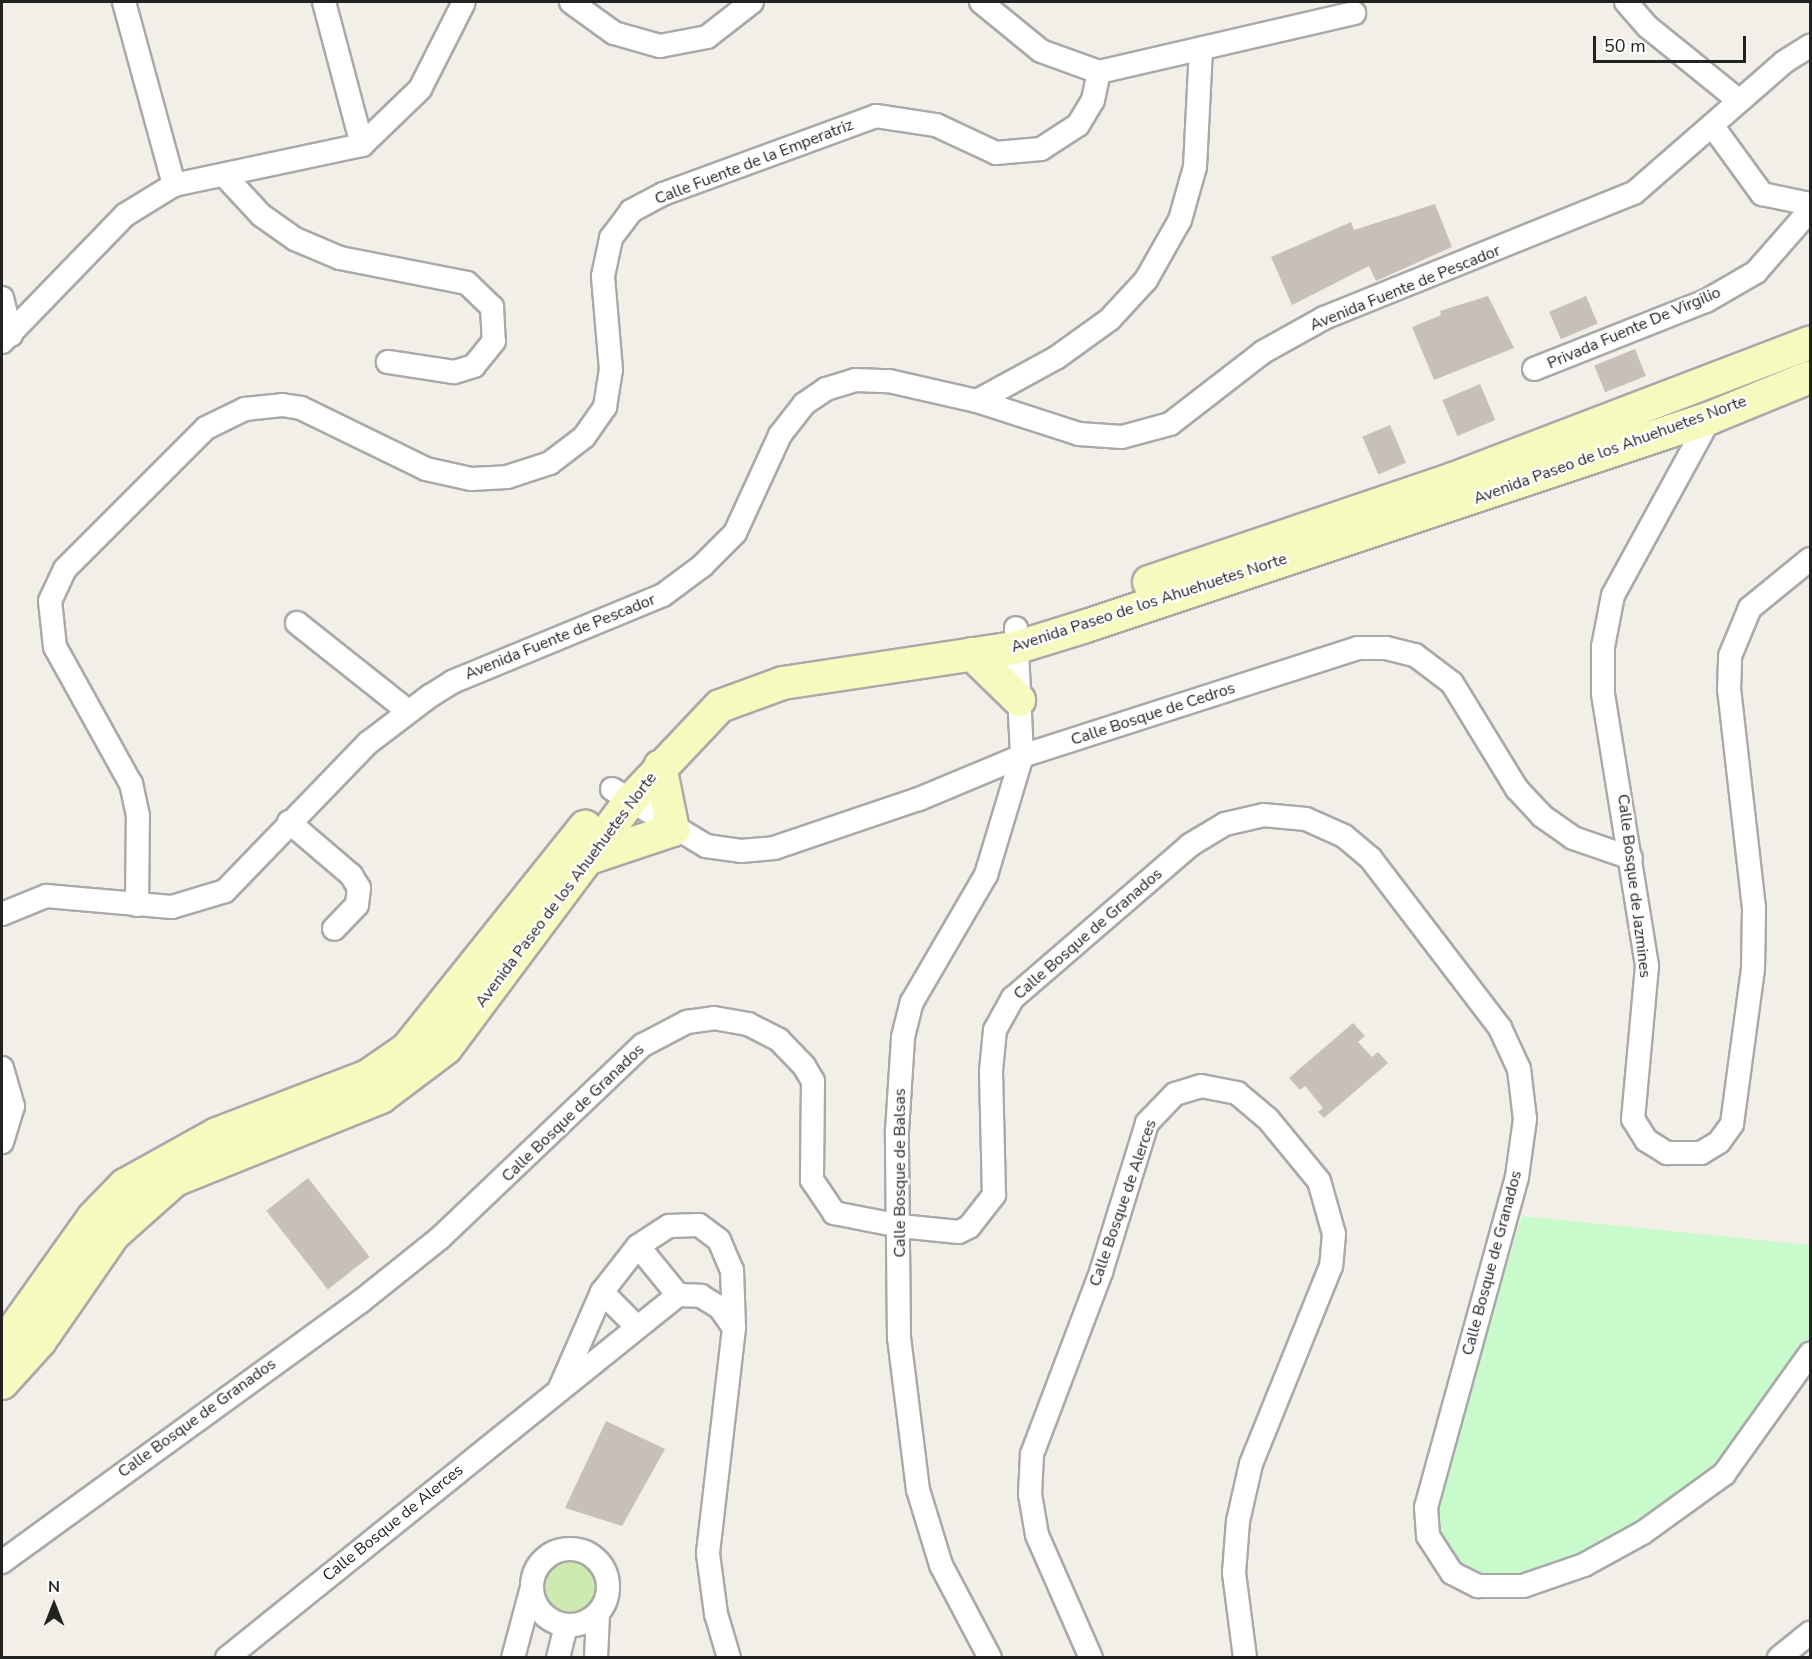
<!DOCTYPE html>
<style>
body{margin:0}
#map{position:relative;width:1812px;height:1659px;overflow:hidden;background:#f2efe9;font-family:"Nunito Sans",sans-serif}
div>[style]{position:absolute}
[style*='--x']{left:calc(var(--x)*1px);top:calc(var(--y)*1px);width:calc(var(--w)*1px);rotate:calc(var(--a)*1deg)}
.grass>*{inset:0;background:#cdebb0}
.round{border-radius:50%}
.park>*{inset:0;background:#c8facc}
.building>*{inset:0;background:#c7bfb8;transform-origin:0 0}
.roads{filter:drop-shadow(2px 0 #a9a9a9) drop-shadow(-2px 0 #a9a9a9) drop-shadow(0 2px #a9a9a9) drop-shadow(0 -2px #a9a9a9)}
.street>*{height:22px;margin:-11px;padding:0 11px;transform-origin:11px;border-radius:11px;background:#fff}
.street>.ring{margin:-11px;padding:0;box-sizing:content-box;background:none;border:22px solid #fff;border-radius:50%}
.secondary>*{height:32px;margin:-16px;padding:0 16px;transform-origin:16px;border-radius:16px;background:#f7fabf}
span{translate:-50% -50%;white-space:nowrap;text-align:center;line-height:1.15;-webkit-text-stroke:4.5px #fff;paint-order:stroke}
.street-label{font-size:16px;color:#222}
.frame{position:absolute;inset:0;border:3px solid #222;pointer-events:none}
.north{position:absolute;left:24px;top:1575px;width:60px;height:60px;-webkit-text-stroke:4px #fff;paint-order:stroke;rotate:0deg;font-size:16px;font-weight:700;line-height:24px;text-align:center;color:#222}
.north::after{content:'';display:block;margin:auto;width:21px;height:27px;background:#222;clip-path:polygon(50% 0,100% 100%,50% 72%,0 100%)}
.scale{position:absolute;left:1593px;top:36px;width:153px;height:27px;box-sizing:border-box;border:3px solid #222;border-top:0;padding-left:8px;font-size:18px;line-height:21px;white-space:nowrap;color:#222;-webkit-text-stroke:4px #fff;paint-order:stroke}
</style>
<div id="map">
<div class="grass">
<div class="round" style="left:538px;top:1555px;width:64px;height:64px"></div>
</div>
<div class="park">
<div style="clip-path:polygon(1522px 1216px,1810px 1245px,1810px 1338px,1781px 1387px,1719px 1468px,1610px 1542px,1550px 1569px,1494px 1581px,1457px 1566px,1437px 1534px,1437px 1495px)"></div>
</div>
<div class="building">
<div style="clip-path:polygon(1435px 204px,1452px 247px,1376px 281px,1369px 266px,1292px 305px,1271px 257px,1351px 222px,1354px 230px)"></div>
<div style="clip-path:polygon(1488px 296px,1514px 348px,1434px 380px,1412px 327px,1441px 315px,1440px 311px)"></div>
<div style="left:1586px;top:296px;width:30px;height:40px;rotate:67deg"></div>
<div style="left:1635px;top:349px;width:29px;height:44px;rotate:68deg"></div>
<div style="left:1480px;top:384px;width:39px;height:41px;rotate:67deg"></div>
<div style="left:1390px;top:425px;width:41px;height:30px;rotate:67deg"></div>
<div style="clip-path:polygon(1353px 1023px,1365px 1036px,1358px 1042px,1372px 1057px,1378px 1052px,1388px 1063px,1324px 1118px,1318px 1112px,1323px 1108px,1305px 1086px,1300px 1090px,1289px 1078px)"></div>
<div style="left:308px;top:1178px;width:100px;height:53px;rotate:52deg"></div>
<div style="clip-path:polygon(606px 1421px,665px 1449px,622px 1526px,565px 1508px)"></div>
</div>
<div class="roads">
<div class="street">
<div style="--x:124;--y:2;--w:190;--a:74.7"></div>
<div style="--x:324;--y:2;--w:148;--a:75.1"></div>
<div style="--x:571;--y:2;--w:53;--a:35.8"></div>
<div style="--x:614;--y:33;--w:48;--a:15.8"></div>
<div style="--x:660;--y:46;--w:48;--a:-10.8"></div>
<div style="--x:707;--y:37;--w:57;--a:-37.9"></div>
<div style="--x:981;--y:2;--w:77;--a:39.2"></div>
<div style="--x:1041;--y:51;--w:62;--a:19.9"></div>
<div style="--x:1099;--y:72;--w:262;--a:-13"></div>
<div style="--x:1626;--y:2;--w:33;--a:49"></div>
<div style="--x:1648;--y:27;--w:116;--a:39"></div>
<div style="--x:1714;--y:128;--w:82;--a:54"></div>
<div style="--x:1762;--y:194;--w:49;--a:11.8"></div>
<div style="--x:224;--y:175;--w:54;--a:47.2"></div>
<div style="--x:261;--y:215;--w:42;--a:35.2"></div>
<div style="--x:295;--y:239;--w:49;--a:22.9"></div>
<div style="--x:340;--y:258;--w:129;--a:11.1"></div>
<div style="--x:467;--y:283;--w:35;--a:44"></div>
<div style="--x:492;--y:307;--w:34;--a:87"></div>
<div style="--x:494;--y:341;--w:32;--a:129"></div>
<div style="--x:474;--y:366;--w:21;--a:163"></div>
<div style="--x:454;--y:372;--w:67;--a:-171.4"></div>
<div style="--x:2;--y:298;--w:38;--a:76"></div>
<div style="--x:2;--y:342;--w:177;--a:-45.9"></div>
<div style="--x:125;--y:215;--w:57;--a:-31.5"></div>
<div style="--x:174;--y:185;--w:192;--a:-12"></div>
<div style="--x:362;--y:145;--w:81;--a:-44"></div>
<div style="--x:420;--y:89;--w:97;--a:-63.2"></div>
<div style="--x:1534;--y:369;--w:185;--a:-21.6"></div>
<div style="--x:1706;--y:301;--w:58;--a:-30.1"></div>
<div style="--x:1756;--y:272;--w:82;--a:-48.9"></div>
<div style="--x:977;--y:401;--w:90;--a:-28.6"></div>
<div style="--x:1056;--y:358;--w:67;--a:-35.8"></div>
<div style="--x:1110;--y:319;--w:53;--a:-47.3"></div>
<div style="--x:1146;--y:280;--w:69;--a:-60.5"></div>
<div style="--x:1180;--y:220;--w:55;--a:-74.2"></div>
<div style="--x:1195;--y:167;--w:119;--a:-87.1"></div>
<div style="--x:1710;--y:418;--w:202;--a:118.7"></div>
<div style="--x:1613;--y:595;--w:53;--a:100.9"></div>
<div style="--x:1603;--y:647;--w:47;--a:90"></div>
<div style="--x:1603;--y:694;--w:276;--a:80.8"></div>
<div style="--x:1647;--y:966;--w:154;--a:95.2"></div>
<div style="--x:1633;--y:1119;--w:25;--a:58"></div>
<div style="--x:1646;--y:1140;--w:25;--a:32"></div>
<div style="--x:1667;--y:1153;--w:34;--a:0"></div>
<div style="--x:1701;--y:1153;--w:21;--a:-31"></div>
<div style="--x:1719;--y:1142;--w:22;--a:-54"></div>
<div style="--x:1732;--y:1124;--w:157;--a:-82.3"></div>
<div style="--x:1753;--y:968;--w:60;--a:-89"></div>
<div style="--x:1754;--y:908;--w:219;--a:-96.5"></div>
<div style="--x:1729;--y:690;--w:34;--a:-88"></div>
<div style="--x:1730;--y:656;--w:52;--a:-67.4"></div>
<div style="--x:1750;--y:608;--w:77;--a:-39.2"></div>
<div style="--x:297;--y:623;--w:142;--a:38.4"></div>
<div style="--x:612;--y:789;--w:110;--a:31.2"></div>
<div style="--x:706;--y:846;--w:35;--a:8"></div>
<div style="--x:741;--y:851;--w:33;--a:-5"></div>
<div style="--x:774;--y:848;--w:153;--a:-18.7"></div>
<div style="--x:919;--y:799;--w:112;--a:-22.7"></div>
<div style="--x:1022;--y:756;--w:353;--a:-17.8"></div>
<div style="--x:1358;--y:648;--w:28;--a:0"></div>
<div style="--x:1386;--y:648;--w:30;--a:14"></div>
<div style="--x:1415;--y:655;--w:46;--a:37.1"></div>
<div style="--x:1452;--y:683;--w:124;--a:58.5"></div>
<div style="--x:1517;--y:789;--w:37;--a:47"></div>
<div style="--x:1542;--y:816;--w:38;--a:35"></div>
<div style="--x:1573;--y:838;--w:61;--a:19"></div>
<div style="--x:289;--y:822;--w:82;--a:40.5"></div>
<div style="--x:351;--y:875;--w:15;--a:58"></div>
<div style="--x:359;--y:888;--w:17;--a:97"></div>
<div style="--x:357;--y:905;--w:33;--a:134"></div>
<div style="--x:137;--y:905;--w:89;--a:-89.4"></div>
<div style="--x:138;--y:816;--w:33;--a:-102"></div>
<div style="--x:131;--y:784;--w:157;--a:-119"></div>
<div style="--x:55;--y:647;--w:46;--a:-96.2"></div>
<div style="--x:50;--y:601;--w:35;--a:-65"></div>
<div style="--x:65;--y:569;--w:199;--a:-45"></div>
<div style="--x:206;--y:428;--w:43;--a:-26"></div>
<div style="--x:245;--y:409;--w:37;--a:-6"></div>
<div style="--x:282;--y:405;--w:19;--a:9"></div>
<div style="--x:301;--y:408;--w:139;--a:26"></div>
<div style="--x:426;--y:469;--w:46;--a:12.5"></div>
<div style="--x:471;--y:479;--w:36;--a:-3"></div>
<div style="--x:507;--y:477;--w:45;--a:-18"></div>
<div style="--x:550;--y:463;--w:43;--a:-37.4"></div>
<div style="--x:584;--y:437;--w:37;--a:-55"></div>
<div style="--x:605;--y:407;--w:37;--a:-81"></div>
<div style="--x:611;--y:370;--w:94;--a:-94.9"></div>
<div style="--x:603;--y:276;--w:39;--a:-78"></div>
<div style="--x:611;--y:238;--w:34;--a:-53"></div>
<div style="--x:631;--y:211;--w:36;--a:-28"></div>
<div style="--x:663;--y:194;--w:227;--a:-20.1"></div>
<div style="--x:876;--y:116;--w:61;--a:8.5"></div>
<div style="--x:936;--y:125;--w:66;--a:25"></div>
<div style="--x:996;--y:153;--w:45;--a:-5.1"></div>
<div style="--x:1041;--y:149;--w:44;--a:-33"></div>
<div style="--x:1078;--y:125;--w:29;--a:-59"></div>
<div style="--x:1093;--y:100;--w:29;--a:-78"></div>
<div style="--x:2;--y:914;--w:48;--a:-22.2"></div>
<div style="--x:46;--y:896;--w:126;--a:5"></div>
<div style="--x:172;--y:907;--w:55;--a:-16.8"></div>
<div style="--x:225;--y:891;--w:206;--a:-46"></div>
<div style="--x:368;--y:743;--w:78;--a:-37.2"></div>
<div style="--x:430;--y:696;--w:26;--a:-32"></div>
<div style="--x:452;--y:682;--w:228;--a:-22.4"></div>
<div style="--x:663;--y:595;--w:49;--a:-36.6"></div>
<div style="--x:702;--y:566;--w:47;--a:-45"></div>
<div style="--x:735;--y:533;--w:108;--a:-65.3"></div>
<div style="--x:780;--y:435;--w:39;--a:-52"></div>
<div style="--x:804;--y:404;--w:27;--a:-34"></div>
<div style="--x:826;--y:389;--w:30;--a:-17"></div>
<div style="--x:855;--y:380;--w:34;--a:2"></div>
<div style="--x:889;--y:381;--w:90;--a:12.8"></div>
<div style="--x:977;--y:401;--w:107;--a:17.9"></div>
<div style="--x:1079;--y:434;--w:43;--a:4"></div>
<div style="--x:1122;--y:437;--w:50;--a:-15.2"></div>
<div style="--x:1170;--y:424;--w:118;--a:-37.7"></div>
<div style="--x:1263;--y:352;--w:70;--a:-29.1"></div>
<div style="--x:1324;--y:318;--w:334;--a:-22"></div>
<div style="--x:1634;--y:193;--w:199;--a:-41.1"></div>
<div style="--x:1784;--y:62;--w:31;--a:-32"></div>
<div style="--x:2;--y:1068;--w:40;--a:74"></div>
<div style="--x:13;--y:1106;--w:38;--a:107"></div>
<div style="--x:638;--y:1246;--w:63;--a:50.8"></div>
<div style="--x:602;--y:1292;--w:47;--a:45"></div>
<div style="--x:560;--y:1388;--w:105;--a:-66.4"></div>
<div style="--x:602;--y:1292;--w:58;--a:-52"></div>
<div style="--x:638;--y:1246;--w:37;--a:-33"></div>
<div style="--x:669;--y:1226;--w:30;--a:-2"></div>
<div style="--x:699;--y:1225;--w:25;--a:37"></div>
<div style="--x:719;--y:1240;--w:33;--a:67"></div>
<div style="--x:732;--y:1270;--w:58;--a:88"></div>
<div style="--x:734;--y:1328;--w:227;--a:96.6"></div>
<div style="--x:708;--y:1554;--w:61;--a:82.4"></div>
<div style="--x:716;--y:1614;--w:46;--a:73.5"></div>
<div class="ring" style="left:532px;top:1549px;width:54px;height:54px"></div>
<div style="--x:2;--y:1562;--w:442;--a:-36"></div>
<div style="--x:360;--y:1302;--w:102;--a:-38.7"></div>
<div style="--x:440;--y:1238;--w:280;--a:-43.6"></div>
<div style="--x:643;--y:1045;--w:50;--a:-27.6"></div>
<div style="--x:687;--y:1022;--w:27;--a:-8"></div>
<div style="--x:714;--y:1018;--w:35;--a:10"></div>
<div style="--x:748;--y:1024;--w:35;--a:27"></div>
<div style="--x:779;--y:1040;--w:36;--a:46"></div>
<div style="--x:804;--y:1066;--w:17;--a:59"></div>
<div style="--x:813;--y:1081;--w:99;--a:90.6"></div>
<div style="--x:812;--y:1180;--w:40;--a:56"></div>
<div style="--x:834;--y:1213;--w:67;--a:11.1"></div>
<div style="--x:900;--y:1226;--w:59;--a:5.8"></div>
<div style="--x:959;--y:1232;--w:11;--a:-27"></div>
<div style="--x:969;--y:1227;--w:41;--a:-52"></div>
<div style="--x:994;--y:1195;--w:124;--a:-91.4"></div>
<div style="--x:991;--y:1071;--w:41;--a:-84.4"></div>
<div style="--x:995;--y:1030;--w:37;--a:-61"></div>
<div style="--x:1013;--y:998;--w:234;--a:-40.8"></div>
<div style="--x:1190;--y:845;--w:41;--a:-31"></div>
<div style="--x:1225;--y:824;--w:39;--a:-13"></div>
<div style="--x:1263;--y:815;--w:43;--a:5.3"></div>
<div style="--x:1306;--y:819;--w:42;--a:24.1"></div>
<div style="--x:1344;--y:836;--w:35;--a:40"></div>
<div style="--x:1371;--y:859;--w:213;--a:52.6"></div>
<div style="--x:1500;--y:1028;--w:45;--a:65.1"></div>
<div style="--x:1519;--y:1069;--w:50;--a:83.2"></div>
<div style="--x:1525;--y:1119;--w:59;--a:97.9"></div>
<div style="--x:1517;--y:1177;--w:342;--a:105.4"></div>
<div style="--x:1426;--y:1507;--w:29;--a:86"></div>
<div style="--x:1428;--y:1536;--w:44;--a:57"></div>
<div style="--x:1452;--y:1573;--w:29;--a:27"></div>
<div style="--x:1478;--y:1586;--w:45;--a:0"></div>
<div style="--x:1523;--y:1586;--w:65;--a:-19"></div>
<div style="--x:1584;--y:1565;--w:68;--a:-28.8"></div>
<div style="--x:1644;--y:1532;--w:99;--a:-35.9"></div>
<div style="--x:1724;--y:1474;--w:148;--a:-54.4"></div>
<div style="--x:227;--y:1658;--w:579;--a:-38.83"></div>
<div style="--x:678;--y:1295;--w:23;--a:2"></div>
<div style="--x:701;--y:1296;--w:22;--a:32"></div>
<div style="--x:720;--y:1308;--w:24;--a:55"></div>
<div style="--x:513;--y:1658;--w:69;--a:-75"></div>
<div style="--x:558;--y:1658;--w:34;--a:-76"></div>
<div style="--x:596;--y:1658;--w:44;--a:-87.4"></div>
<div style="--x:990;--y:1658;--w:105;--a:-117.8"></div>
<div style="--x:941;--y:1565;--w:78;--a:-107"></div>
<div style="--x:918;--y:1490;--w:153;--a:-97.1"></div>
<div style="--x:899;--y:1338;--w:207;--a:-90.6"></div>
<div style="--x:897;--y:1131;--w:94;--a:-86.3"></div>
<div style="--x:903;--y:1037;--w:36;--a:-76"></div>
<div style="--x:912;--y:1002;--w:147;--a:-59.8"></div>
<div style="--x:986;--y:875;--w:124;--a:-73.2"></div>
<div style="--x:1022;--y:756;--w:128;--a:-92.7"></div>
<div style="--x:1091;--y:1658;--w:134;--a:-113.7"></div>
<div style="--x:1037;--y:1535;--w:42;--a:-99.7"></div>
<div style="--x:1030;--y:1494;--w:40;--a:-87.1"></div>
<div style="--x:1032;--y:1454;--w:195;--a:-69.2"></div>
<div style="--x:1101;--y:1272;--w:156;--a:-72.8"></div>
<div style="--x:1147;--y:1123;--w:40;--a:-46"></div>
<div style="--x:1175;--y:1094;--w:27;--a:-17"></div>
<div style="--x:1201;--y:1086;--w:37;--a:11"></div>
<div style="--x:1237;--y:1093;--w:40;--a:40"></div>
<div style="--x:1268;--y:1119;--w:80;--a:50.6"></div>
<div style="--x:1319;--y:1181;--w:55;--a:74.2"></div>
<div style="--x:1334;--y:1234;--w:32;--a:95"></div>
<div style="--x:1331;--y:1266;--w:214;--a:112"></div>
<div style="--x:1251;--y:1464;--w:58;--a:102.8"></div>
<div style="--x:1238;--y:1521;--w:52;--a:94.4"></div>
<div style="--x:1234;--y:1573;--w:86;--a:82.6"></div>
<div style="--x:1779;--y:1658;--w:40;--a:-39"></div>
</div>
<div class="secondary">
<div style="--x:1149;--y:582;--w:321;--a:-18.7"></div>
<div style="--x:1453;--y:479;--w:382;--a:-20.9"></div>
<div style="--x:972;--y:654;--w:66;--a:44.4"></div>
<div style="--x:589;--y:858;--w:89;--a:-18.4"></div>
<div style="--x:673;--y:830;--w:65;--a:-101.5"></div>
<div style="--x:2;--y:1346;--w:157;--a:-54.6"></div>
<div style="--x:93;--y:1218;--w:46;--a:-45.9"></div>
<div style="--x:125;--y:1185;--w:105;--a:-29"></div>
<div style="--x:217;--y:1134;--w:162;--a:-21"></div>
<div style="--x:368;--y:1076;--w:47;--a:-34.7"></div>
<div style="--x:407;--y:1049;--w:285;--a:-51.3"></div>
<div style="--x:2;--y:1383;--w:57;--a:-47.9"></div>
<div style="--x:40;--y:1341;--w:129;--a:-55.4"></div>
<div style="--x:113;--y:1235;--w:83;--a:-41.6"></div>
<div style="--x:175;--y:1180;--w:222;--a:-21.9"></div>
<div style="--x:381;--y:1097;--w:81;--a:-37"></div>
<div style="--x:446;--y:1048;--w:309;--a:-53.3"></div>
<div style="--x:631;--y:800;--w:129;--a:-46.6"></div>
<div style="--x:720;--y:706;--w:67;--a:-20.1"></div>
<div style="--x:783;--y:683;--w:235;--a:-8.6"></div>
<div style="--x:1015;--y:648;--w:74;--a:-17.2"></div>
<div style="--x:1086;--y:626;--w:658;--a:-18.43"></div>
<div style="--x:1710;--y:418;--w:108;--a:-22.3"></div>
</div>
</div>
<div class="street-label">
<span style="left:754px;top:162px;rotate:-21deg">Calle Fuente de la Emperatriz</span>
<span style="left:1405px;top:288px;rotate:-22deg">Avenida Fuente de Pescador</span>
<span style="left:1634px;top:328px;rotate:-23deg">Privada Fuente De Virgilio</span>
<span style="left:1610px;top:450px;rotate:-20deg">Avenida Paseo de los Ahuehuetes Norte</span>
<span style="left:1149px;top:603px;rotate:-18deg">Avenida Paseo de los Ahuehuetes Norte</span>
<span style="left:560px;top:637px;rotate:-22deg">Avenida Fuente de Pescador</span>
<span style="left:1153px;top:714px;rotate:-18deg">Calle Bosque de Cedros</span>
<span style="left:1634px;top:886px;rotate:83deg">Calle Bosque de Jazmines</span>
<span style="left:566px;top:890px;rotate:-53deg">Avenida Paseo de los Ahuehuetes Norte</span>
<span style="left:1088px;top:934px;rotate:-41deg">Calle Bosque de Granados</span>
<span style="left:573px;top:1113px;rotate:-44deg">Calle Bosque de Granados</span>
<span style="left:900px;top:1173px;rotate:-90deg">Calle Bosque de Balsas</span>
<span style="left:1123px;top:1203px;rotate:-71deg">Calle Bosque de Alerces</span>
<span style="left:1492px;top:1263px;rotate:-75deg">Calle Bosque de Granados</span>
<span style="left:197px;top:1418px;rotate:-36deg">Calle Bosque de Granados</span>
<span style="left:393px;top:1523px;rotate:-39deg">Calle Bosque de Alerces</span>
</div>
<div class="frame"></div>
<div class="north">N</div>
<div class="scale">50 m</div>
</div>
